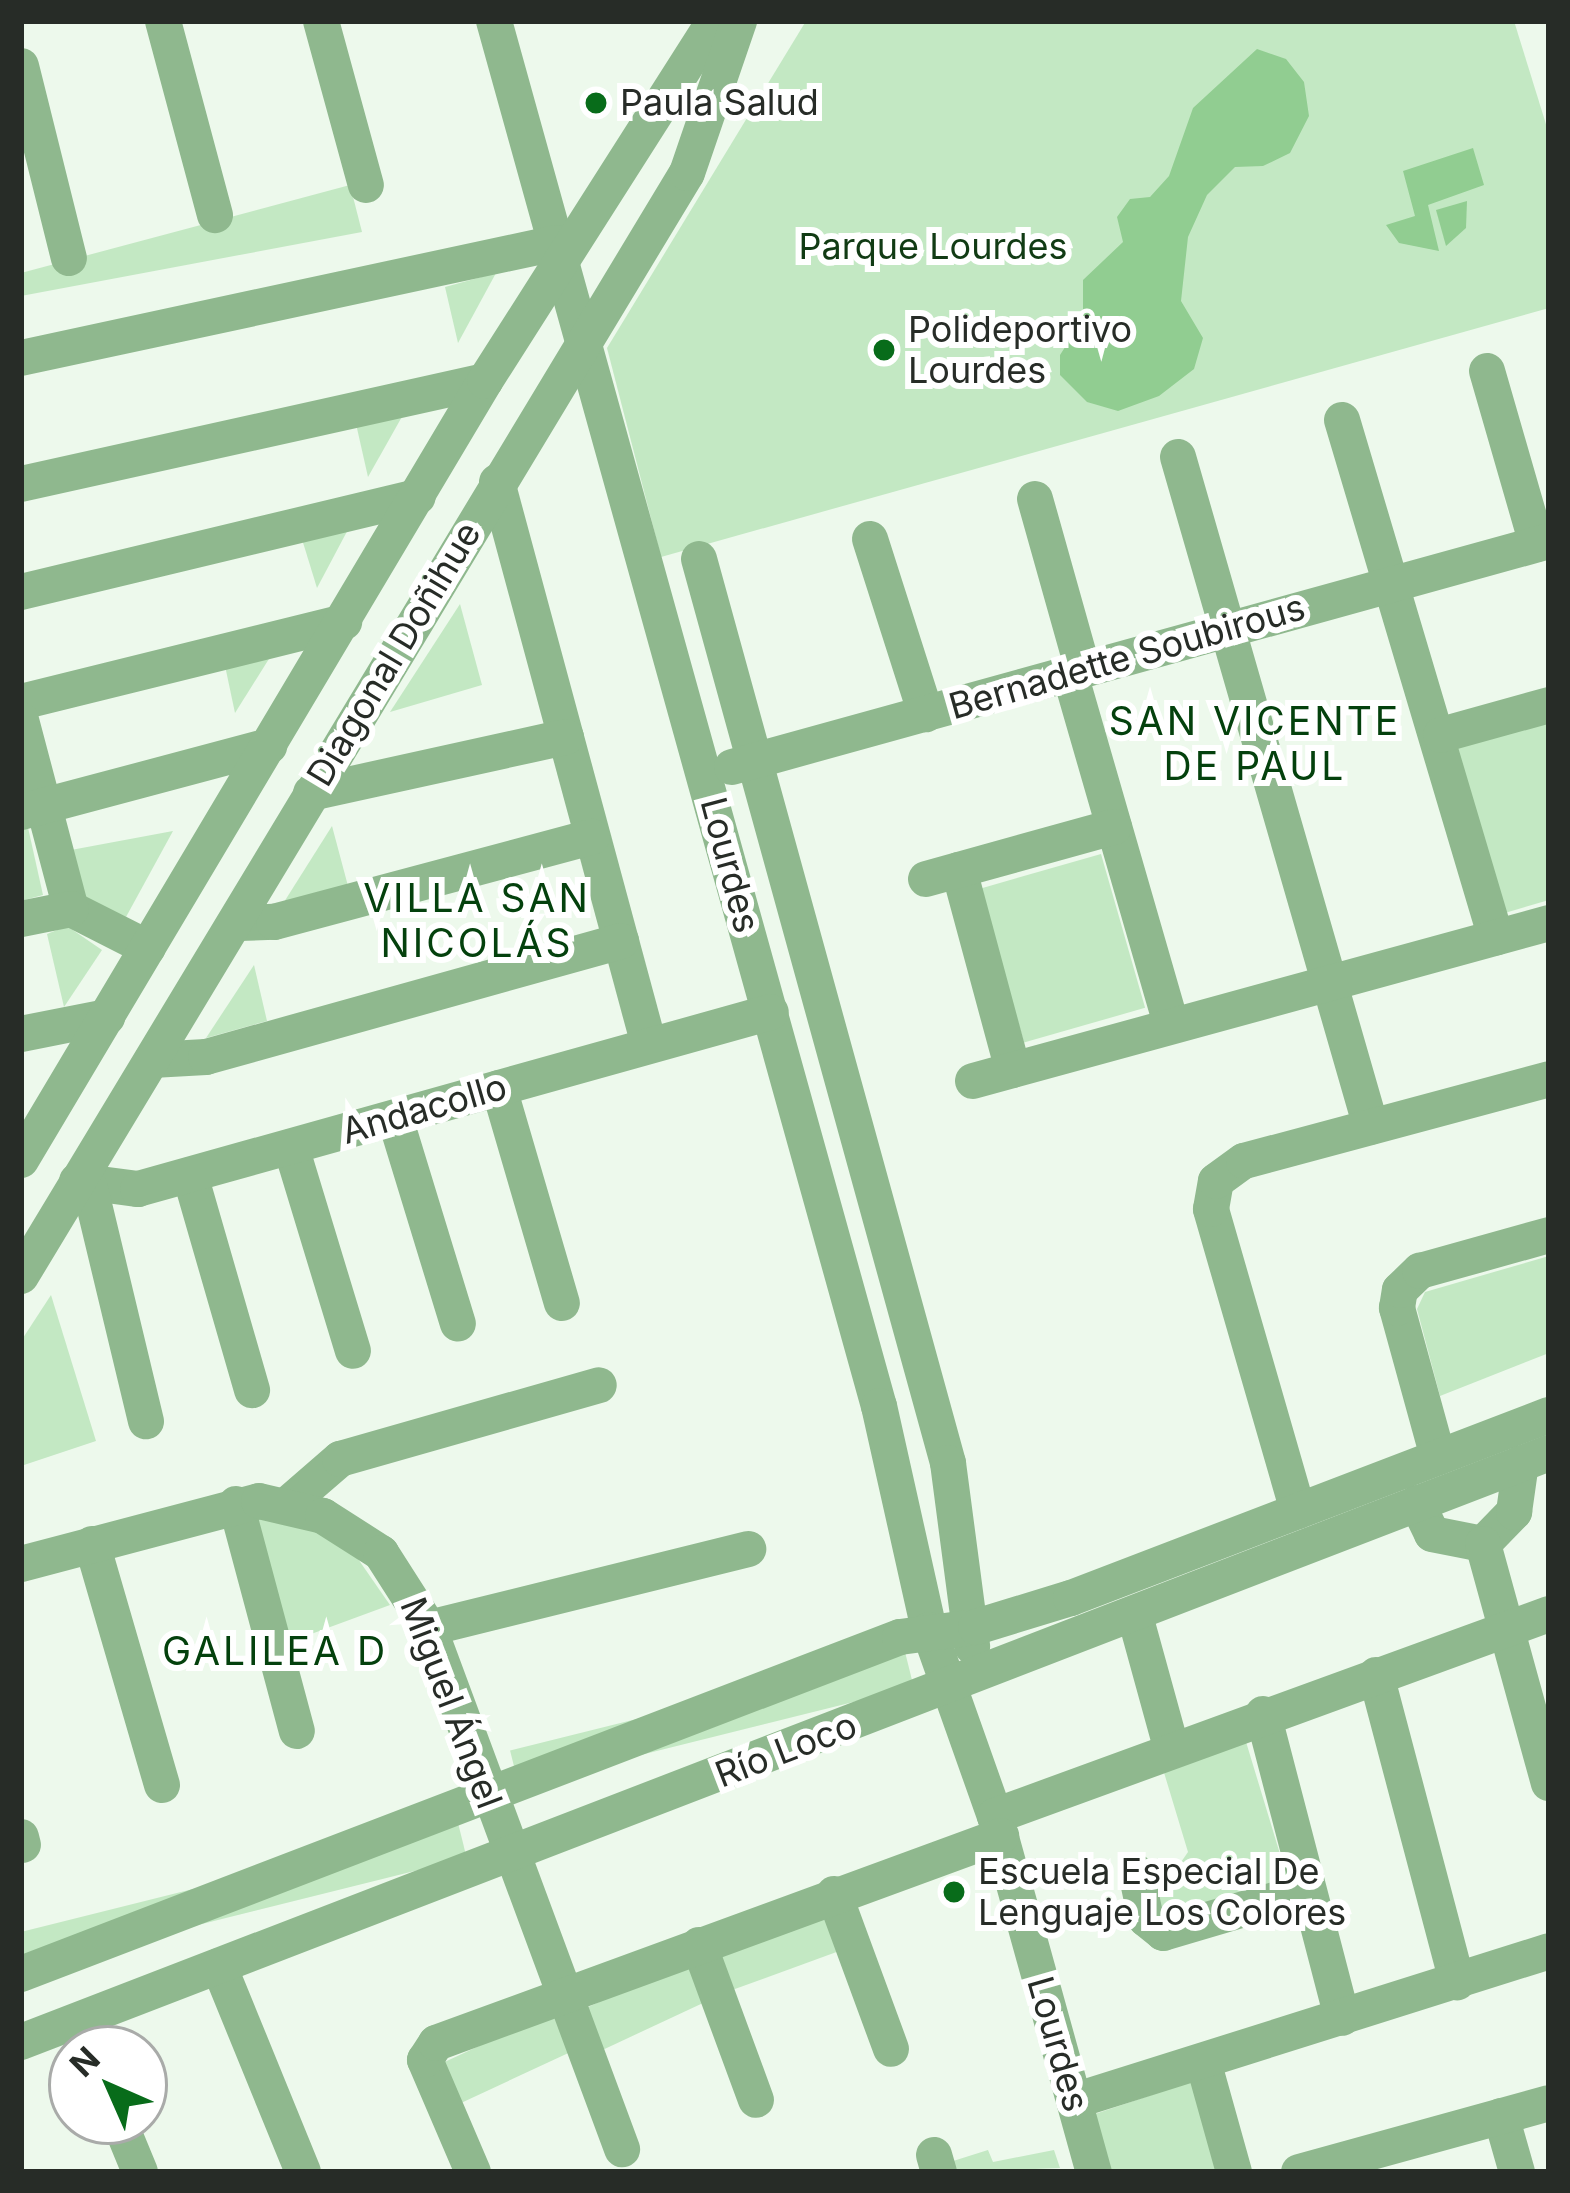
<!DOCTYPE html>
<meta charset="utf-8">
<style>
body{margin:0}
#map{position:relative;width:1570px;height:2193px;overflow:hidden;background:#edf9ec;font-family:Inter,sans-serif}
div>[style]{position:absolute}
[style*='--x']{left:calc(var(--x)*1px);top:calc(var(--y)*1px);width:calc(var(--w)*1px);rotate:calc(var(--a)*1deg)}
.green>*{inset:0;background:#c3e8c3;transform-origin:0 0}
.water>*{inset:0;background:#91cd91}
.minor>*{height:36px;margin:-18px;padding:0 18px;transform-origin:18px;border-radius:18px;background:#8fb88e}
.dots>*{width:33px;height:33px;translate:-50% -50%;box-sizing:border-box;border:6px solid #fff;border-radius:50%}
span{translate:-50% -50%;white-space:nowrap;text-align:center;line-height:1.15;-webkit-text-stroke:12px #fff;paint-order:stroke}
.poi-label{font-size:36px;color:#272c27}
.left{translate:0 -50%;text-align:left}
.park-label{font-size:36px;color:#113b14}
.street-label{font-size:36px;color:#272c27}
.neighbourhood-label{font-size:39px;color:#04410d;letter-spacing:3px}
.frame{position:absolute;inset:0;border:24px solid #272c27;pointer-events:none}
.north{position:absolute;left:48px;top:2025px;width:120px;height:120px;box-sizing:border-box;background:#fff;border:3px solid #a9aba9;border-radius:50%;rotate:315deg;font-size:33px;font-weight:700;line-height:48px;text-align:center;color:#272c27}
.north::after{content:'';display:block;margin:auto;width:42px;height:54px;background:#086c1a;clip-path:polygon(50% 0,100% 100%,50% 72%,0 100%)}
</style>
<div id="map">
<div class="green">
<div style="clip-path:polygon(806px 21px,1514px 21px,1549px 134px,1549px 308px,661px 557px,607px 348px)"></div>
<div style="clip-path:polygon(350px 185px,362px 232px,21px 296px,21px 273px)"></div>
<div style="clip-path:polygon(496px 273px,458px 343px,445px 287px)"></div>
<div style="clip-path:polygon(412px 399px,368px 477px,354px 415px)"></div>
<div style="clip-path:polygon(352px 522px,317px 588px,301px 536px)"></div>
<div style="clip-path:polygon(460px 604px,482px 685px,390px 712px)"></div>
<div style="clip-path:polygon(277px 646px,235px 713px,224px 661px)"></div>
<div style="clip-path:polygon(1549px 716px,1549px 900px,1498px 915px,1451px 743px)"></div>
<div style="clip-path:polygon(25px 814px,43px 895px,21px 901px,21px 815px)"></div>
<div style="clip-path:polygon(332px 826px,348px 886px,279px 910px)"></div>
<div style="clip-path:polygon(173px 831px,126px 917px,76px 895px,71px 850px)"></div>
<div style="left:1101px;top:854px;width:160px;height:126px;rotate:74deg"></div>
<div style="clip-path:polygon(67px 926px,102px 950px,64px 1007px,47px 934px)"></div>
<div style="clip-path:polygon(254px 965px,267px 1021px,206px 1038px)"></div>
<div style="clip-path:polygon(1549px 1256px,1549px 1353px,1440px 1396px,1417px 1309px,1425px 1292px)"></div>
<div style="clip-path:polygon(51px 1295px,96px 1441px,21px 1466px,21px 1341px)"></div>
<div style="clip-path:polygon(253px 1516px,314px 1527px,356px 1556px,390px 1605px,284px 1644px)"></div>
<div style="left:905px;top:1652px;width:36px;height:407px;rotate:76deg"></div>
<div style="clip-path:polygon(1240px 1722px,1290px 1887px,1159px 1921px,1155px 1900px,1188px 1852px,1159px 1756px)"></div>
<div style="left:458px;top:1823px;width:36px;height:468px;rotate:76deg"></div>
<div style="left:829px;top:1908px;width:44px;height:122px;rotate:70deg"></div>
<div style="left:691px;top:1959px;width:45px;height:121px;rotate:65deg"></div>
<div style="left:552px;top:2012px;width:44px;height:131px;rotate:65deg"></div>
<div style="clip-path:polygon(1196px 2080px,1218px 2172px,1112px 2172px,1095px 2114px)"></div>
<div style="clip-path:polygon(988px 2150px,993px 2162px,1054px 2150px,1060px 2168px,953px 2172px,950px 2162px)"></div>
</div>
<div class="water">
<div style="clip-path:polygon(1257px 49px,1286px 59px,1304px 82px,1309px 116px,1290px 153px,1263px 166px,1235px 167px,1207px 195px,1188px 237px,1181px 301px,1203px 338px,1194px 369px,1159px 396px,1118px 411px,1087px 402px,1060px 375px,1060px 355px,1083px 319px,1083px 280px,1123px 242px,1117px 217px,1130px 199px,1150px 197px,1169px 176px,1193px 108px)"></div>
<div style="clip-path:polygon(1473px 148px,1484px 185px,1428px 205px,1439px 251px,1399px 243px,1386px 225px,1415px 216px,1403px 171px)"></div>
<div style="clip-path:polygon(1467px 201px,1466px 228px,1446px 246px,1436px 210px)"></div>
</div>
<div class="minor">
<div style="--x:163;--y:21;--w:201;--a:75"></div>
<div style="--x:321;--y:21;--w:170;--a:74.7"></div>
<div style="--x:494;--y:21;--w:1438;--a:74.47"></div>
<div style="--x:879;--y:1406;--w:230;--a:77.4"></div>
<div style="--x:929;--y:1630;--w:197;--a:70.5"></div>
<div style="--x:995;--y:1816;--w:370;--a:74.5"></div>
<div style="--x:21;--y:66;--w:198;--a:76"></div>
<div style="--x:21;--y:358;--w:547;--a:-12.13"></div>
<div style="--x:1487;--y:371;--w:180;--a:73.9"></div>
<div style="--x:1342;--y:420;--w:540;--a:73.44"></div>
<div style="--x:1178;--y:457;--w:697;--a:73.93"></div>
<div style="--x:497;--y:482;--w:583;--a:74.89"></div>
<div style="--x:21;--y:484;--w:475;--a:-12.5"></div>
<div style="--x:1035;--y:499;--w:178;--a:74.3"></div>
<div style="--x:870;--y:539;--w:184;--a:72.3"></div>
<div style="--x:699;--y:559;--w:938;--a:74.6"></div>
<div style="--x:948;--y:1463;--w:185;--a:82.5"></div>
<div style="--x:21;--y:592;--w:408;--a:-13.5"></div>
<div style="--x:1070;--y:674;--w:365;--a:73.9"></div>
<div style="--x:21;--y:702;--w:333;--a:-13.9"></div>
<div style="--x:21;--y:720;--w:196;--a:75.2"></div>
<div style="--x:1441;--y:735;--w:112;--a:-15.5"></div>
<div style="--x:732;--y:767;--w:848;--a:-15.46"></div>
<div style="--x:311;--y:793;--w:261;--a:-12.4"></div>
<div style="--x:21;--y:812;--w:257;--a:-14.9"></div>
<div style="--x:959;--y:870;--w:207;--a:74.9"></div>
<div style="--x:926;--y:879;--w:195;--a:-15.5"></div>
<div style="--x:71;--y:909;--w:86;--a:26.9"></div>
<div style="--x:21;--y:919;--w:51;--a:-11.3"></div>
<div style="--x:239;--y:923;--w:35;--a:-2"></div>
<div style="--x:274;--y:922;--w:329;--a:-15"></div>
<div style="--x:21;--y:1034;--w:88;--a:-11.2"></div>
<div style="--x:152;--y:1060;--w:54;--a:-3.2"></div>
<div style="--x:206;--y:1057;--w:431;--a:-15.6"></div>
<div style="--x:973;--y:1081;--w:597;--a:-15.34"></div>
<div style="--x:499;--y:1088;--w:224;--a:73.7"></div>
<div style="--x:395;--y:1118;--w:215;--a:73"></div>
<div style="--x:291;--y:1147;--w:213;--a:73.1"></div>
<div style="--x:21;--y:1160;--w:907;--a:-59.22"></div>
<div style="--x:485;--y:381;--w:427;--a:-57.5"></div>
<div style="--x:190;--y:1175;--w:224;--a:73.9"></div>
<div style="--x:77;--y:1181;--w:62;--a:7.5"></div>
<div style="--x:138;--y:1189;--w:657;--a:-15.62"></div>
<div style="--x:90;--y:1188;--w:240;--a:76.5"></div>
<div style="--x:21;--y:1276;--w:1288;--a:-58.88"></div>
<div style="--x:687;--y:173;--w:161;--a:-71.1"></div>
<div style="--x:1438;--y:1457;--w:155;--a:-105.4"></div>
<div style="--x:1397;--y:1308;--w:18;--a:-81"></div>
<div style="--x:1400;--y:1290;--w:28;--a:-44"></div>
<div style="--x:1420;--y:1271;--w:134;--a:-15.6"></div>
<div style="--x:1417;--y:1503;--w:34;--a:64"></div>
<div style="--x:1432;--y:1534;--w:52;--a:11.1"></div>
<div style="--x:1483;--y:1544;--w:45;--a:-45.9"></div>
<div style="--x:1514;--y:1512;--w:49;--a:-81.9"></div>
<div style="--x:236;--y:1504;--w:235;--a:75"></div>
<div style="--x:288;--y:1504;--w:69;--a:-40.9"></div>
<div style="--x:340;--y:1459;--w:269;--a:-15.9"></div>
<div style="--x:1298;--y:1511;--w:314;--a:-106.1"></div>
<div style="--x:1211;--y:1209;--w:28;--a:-80"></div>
<div style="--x:1216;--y:1181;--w:34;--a:-36"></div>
<div style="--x:1244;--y:1161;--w:316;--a:-15"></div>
<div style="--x:92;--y:1544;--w:251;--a:73.8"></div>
<div style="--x:1483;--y:1544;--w:248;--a:74.6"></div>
<div style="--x:21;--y:1564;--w:246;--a:-14.8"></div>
<div style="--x:259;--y:1501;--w:66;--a:13.2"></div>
<div style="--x:323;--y:1516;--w:69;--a:32.5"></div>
<div style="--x:381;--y:1553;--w:89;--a:57.4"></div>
<div style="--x:429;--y:1628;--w:556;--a:69.67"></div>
<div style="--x:1135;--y:1616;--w:136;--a:74.6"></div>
<div style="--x:429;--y:1628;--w:329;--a:-13.9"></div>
<div style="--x:1376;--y:1675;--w:318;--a:75.2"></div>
<div style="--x:1263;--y:1714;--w:314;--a:75.4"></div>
<div style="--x:995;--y:1816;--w:590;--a:-20.03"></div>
<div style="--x:21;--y:1837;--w:8;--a:76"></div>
<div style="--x:1136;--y:1872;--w:48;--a:78"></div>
<div style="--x:1146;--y:1919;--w:22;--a:39"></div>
<div style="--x:1163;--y:1933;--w:151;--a:-16.5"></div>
<div style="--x:834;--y:1894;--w:165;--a:69.8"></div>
<div style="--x:699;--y:1945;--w:165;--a:69.8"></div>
<div style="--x:219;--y:1966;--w:222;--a:67.8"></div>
<div style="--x:21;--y:1974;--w:941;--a:-20.98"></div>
<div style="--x:900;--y:1637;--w:77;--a:-7.5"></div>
<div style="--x:976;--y:1627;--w:99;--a:-17"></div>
<div style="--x:1071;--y:1598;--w:512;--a:-20.95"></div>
<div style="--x:21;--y:2042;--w:1638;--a:-21.08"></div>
<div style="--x:1203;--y:2061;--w:115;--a:74.4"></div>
<div style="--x:1074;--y:2101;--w:498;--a:-17.5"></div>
<div style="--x:1501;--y:2116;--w:58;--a:74.1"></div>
<div style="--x:119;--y:2121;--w:55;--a:67.6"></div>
<div style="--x:934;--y:2155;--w:18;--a:74"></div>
<div style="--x:473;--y:2172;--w:122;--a:-113.2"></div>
<div style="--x:425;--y:2060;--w:20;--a:-57"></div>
<div style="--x:436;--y:2043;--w:602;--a:-20.12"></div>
<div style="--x:1299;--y:2172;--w:259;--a:-15.4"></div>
</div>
<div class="dots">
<div style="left:596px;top:103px;background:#086c1a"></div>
<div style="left:884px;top:350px;background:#086c1a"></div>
<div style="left:954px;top:1892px;background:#086c1a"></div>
</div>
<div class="poi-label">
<span class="left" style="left:620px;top:103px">Paula Salud</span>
<span class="left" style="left:908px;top:350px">Polideportivo<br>Lourdes</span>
<span class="left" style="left:978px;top:1892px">Escuela Especial De<br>Lenguaje Los Colores</span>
</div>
<div class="park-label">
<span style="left:933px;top:247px">Parque Lourdes</span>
</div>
<div class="street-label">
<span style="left:394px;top:654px;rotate:-59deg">Diagonal Doñihue</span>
<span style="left:1127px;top:657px;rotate:-16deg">Bernadette Soubirous</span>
<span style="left:730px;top:865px;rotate:75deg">Lourdes</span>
<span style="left:424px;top:1109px;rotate:-16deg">Andacollo</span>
<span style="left:451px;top:1703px;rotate:69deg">Miguel Ángel</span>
<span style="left:786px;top:1750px;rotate:-21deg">Río Loco</span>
<span style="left:1058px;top:2044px;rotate:74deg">Lourdes</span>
</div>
<div class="neighbourhood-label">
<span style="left:1255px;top:744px">SAN VICENTE<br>DE PAUL</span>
<span style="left:477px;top:921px">VILLA SAN<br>NICOLÁS</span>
<span style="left:275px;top:1651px">GALILEA D</span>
</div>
<div class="frame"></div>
<div class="north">N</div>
</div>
